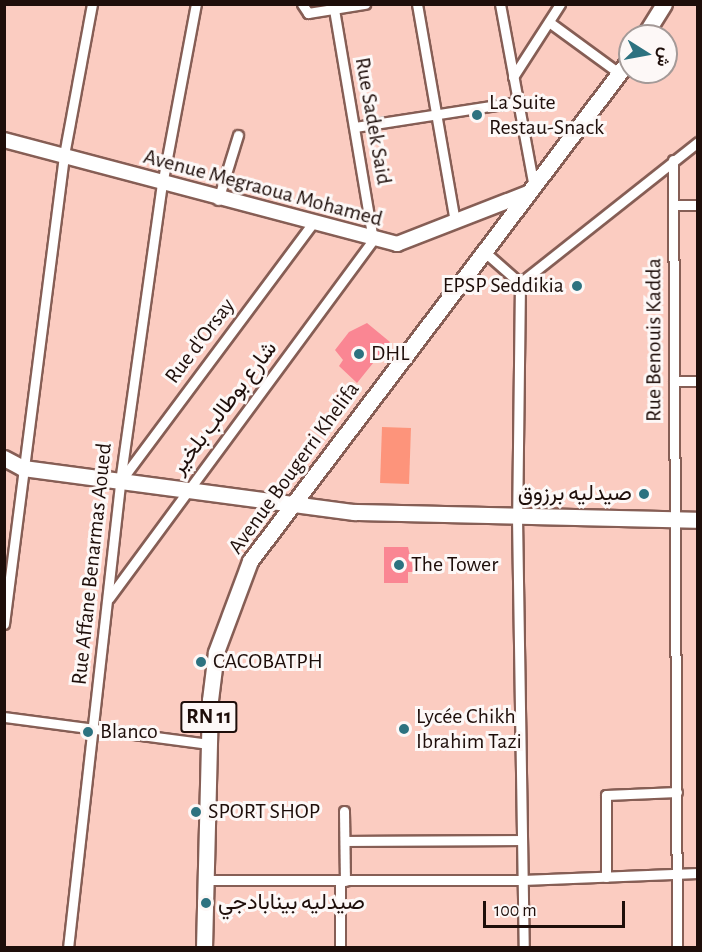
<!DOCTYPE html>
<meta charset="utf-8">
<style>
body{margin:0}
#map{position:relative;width:702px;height:952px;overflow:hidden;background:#fbccc1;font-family:"Alegreya Sans",Vazirmatn,sans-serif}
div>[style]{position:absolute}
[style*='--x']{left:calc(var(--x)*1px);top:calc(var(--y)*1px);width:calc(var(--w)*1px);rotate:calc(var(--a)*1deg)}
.green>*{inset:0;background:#fd947b;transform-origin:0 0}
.building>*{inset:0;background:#fa8693}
.roads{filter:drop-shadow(2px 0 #865e55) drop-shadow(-2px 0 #865e55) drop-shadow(0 2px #865e55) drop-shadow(0 -2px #865e55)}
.street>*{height:9px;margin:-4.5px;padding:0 4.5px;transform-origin:4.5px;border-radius:4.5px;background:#fff}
.secondary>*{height:14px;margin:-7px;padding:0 7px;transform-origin:7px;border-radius:7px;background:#fff}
.primary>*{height:15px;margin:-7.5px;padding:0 7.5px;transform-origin:7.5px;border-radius:7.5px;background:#fff}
.dots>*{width:16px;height:16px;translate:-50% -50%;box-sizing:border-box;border:3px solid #fdf8f7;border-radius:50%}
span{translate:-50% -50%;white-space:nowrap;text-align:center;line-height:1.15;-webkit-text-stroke:6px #fdf8f7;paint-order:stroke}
.shield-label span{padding:2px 4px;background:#fdf8f7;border:2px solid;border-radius:4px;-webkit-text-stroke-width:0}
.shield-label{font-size:21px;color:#1e0e0a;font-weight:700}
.poi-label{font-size:22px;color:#1e0e0a}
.left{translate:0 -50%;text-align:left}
.right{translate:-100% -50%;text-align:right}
.street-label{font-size:22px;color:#1e0e0a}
.frame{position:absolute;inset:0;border:6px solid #1e0e0a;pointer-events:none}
.north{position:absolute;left:618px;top:24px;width:60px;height:60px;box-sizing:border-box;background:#fdf8f7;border:2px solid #a49a98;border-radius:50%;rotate:101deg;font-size:16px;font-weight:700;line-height:24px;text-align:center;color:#1e0e0a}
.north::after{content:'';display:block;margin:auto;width:21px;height:27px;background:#2d7280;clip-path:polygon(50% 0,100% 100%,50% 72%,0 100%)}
.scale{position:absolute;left:483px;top:901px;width:142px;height:27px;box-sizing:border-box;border:3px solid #1e0e0a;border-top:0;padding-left:8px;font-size:18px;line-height:21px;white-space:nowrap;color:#1e0e0a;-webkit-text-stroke:4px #fdf8f7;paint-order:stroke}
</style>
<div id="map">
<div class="green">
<div style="left:382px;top:427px;width:29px;height:56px;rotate:2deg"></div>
</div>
<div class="building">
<div style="clip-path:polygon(367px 323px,390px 342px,357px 383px,339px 366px,343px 360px,335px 350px,349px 332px)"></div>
<div style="clip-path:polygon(384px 547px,408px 547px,414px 572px,408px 572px,408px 583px,384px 583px)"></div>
</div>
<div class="roads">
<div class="street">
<div style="--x:302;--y:4;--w:11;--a:56"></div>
<div style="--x:308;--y:13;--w:58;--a:-9"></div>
<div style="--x:417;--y:4;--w:221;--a:80.1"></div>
<div style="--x:500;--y:4;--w:187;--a:79.5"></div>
<div style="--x:549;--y:22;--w:88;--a:36.2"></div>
<div style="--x:513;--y:77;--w:87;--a:-57.2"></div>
<div style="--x:355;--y:127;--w:164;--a:-8.8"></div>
<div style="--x:673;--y:160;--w:788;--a:89.71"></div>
<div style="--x:218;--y:200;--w:68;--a:-72.9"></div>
<div style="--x:673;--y:205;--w:25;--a:0"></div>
<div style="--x:487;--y:254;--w:44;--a:41.3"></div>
<div style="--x:520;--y:283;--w:234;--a:90.7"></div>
<div style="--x:517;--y:517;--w:431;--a:89.1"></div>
<div style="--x:520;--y:283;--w:227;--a:-38.4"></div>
<div style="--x:674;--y:381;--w:24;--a:0"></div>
<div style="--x:122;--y:479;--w:318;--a:-53.3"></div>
<div style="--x:109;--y:598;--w:445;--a:-53.6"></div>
<div style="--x:373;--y:240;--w:234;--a:-99.6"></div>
<div style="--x:4;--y:624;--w:473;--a:-82.7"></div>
<div style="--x:64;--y:155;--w:154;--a:-79.5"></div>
<div style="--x:4;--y:717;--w:206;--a:7.5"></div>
<div style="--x:344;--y:811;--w:70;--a:89.2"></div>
<div style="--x:345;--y:841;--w:177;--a:-0.3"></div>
<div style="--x:606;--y:877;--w:82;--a:-90"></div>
<div style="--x:606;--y:795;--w:71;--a:-2.4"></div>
<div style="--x:203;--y:880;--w:319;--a:0"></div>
<div style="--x:522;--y:880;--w:176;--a:-2.3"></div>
<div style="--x:340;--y:881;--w:67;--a:90"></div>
<div style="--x:68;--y:948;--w:469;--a:-83.6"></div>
<div style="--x:120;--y:482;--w:300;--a:-82"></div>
<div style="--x:162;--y:185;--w:184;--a:-79.4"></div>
</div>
<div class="secondary">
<div style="--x:4;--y:140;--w:407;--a:14.8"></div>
<div style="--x:397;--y:244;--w:141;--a:-21.3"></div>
</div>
<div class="primary">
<div style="--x:644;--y:36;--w:38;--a:-58"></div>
<div style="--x:4;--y:458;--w:21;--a:28"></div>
<div style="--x:23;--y:468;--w:334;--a:7.6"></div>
<div style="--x:354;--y:512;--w:344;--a:1.3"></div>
<div style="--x:204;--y:948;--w:248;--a:-88.6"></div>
<div style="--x:210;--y:700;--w:48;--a:-82.9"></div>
<div style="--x:216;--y:652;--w:97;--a:-69.5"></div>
<div style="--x:250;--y:561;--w:630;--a:-52.88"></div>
</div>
</div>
<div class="dots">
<div style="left:477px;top:115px;background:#2d7280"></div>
<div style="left:577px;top:286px;background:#2d7280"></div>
<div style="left:359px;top:354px;background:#2d7280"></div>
<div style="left:644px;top:494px;background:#2d7280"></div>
<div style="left:399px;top:565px;background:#2d7280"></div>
<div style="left:201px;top:662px;background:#2d7280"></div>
<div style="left:404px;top:729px;background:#2d7280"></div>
<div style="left:88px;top:732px;background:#2d7280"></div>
<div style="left:196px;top:812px;background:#2d7280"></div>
<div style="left:206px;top:903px;background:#2d7280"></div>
</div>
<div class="shield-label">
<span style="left:209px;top:717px">RN 11</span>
</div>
<div class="poi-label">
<span class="left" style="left:489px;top:115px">La Suite<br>Restau-Snack</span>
<span class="right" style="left:564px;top:286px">EPSP Seddikia</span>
<span class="left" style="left:371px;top:354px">DHL</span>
<span class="right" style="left:632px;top:494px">صيدليه برزوق</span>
<span class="left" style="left:411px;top:565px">The Tower</span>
<span class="left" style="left:213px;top:662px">CACOBATPH</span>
<span class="left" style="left:416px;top:729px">Lycée Chikh<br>Ibrahim Tazi</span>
<span class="left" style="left:100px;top:732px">Blanco</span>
<span class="left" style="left:208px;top:812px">SPORT SHOP</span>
<span class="left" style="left:218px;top:903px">صيدليه بينابادجي</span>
</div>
<div class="street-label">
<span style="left:373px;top:121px;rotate:80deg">Rue Sadek Said</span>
<span style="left:263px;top:188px;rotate:15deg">Avenue Megraoua Mohamed</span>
<span style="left:654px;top:340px;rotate:-90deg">Rue Benouis Kadda</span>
<span style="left:200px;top:341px;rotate:-53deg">Rue d'Orsay</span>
<span style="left:224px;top:408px;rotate:-53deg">شارع بوطالب بلخير</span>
<span style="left:294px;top:468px;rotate:-54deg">Avenue Bougerri Khelifa</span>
<span style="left:92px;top:564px;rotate:-84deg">Rue Affane Benarmas Aoued</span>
</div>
<div class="frame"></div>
<div class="north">ش</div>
<div class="scale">100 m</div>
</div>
